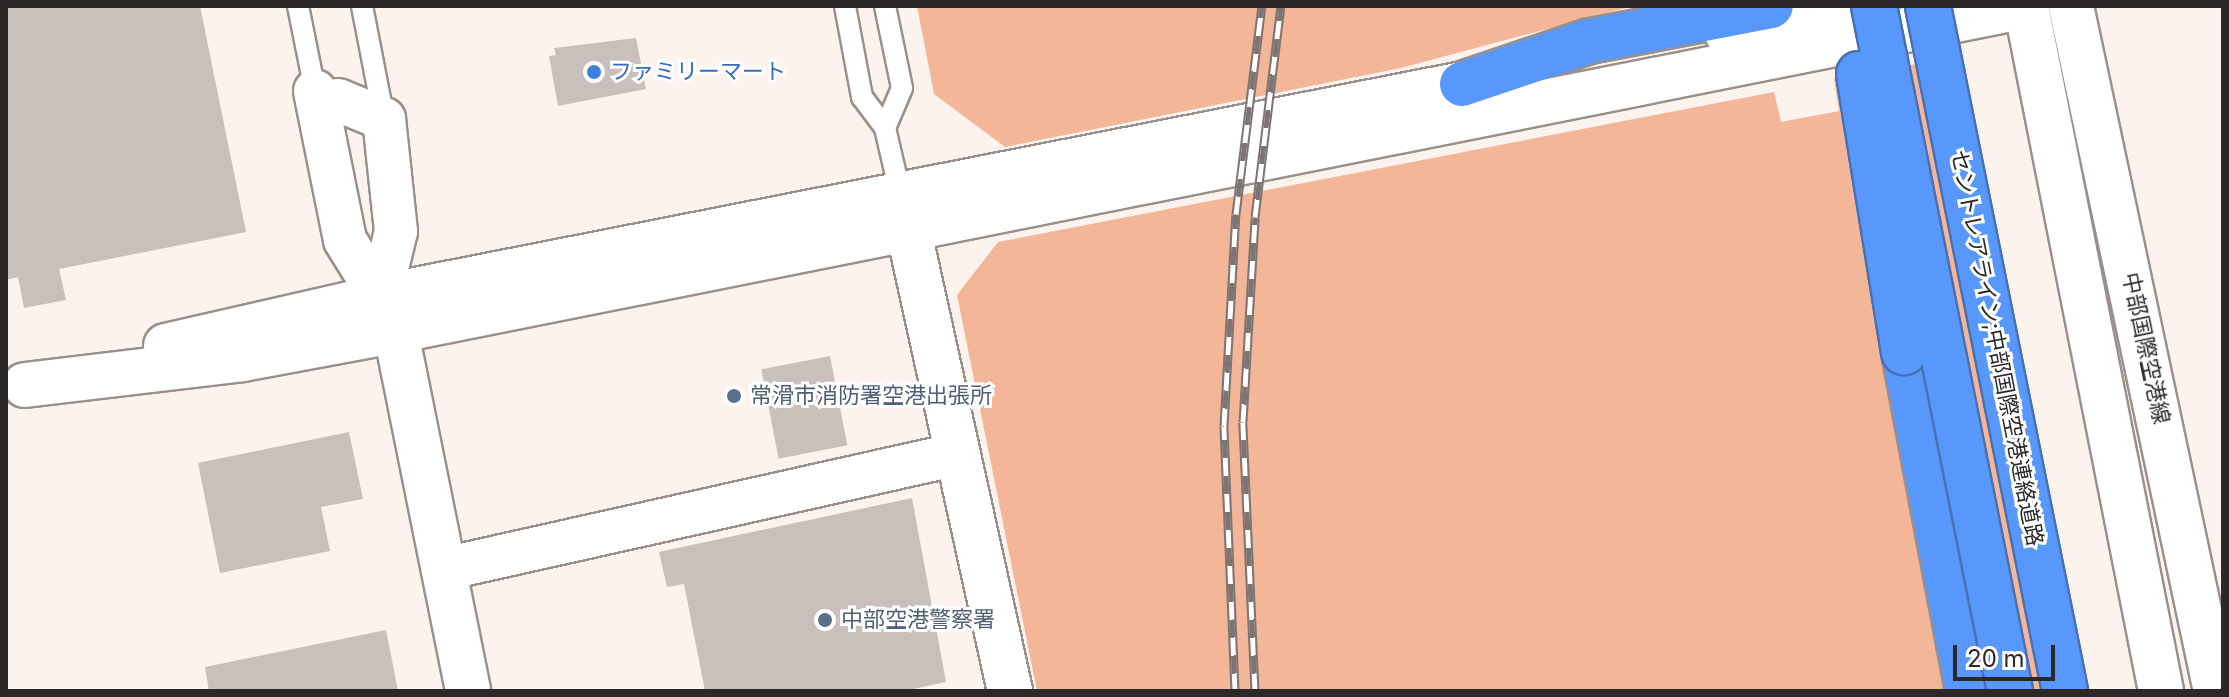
<!DOCTYPE html>
<meta charset="utf-8">
<style>
body{margin:0}
#map{position:relative;width:2229px;height:697px;overflow:hidden;background:#fdf3ee;font-family:Inter,"Noto Sans JP",sans-serif}
div>[style]{position:absolute}
[style*='--x']{left:calc(var(--x)*1px);top:calc(var(--y)*1px);width:calc(var(--w)*1px);rotate:calc(var(--a)*1deg)}
.green>*{inset:0;background:#f4b698}
.building>*{inset:0;background:#c9bfbb;transform-origin:0 0}
.roads{filter:drop-shadow(2px 0 #99908c) drop-shadow(-2px 0 #99908c) drop-shadow(0 2px #99908c) drop-shadow(0 -2px #99908c)}
.lane>*{height:20px;margin:-10px;padding:0 10px;transform-origin:10px;border-radius:10px;background:#fff}
.street>*{height:42px;margin:-21px;padding:0 21px;transform-origin:21px;border-radius:21px;background:#fff}
.secondary>*{height:44px;margin:-22px;padding:0 22px;transform-origin:22px;border-radius:22px;background:#fff}
.highway>*{height:44px;margin:-22px;padding:0 22px;transform-origin:22px;border-radius:22px;background:#5897fb}
.rail>*{height:9px;margin-top:-4.5px;transform-origin:0;background:repeating-linear-gradient(90deg,#fff 0 18px,#7c7573 0 36px);box-sizing:border-box;border-block:2px solid #7c7573}
.bridges{filter:drop-shadow(2px 0 #4970b1) drop-shadow(-2px 0 #4970b1) drop-shadow(0 2px #4970b1) drop-shadow(0 -2px #4970b1)}
.highway-bridge>*{height:44px;margin:-22px;padding:0 22px;transform-origin:22px;border-radius:22px;background:#5897fb}
.dots>*{width:22px;height:22px;translate:-50% -50%;box-sizing:border-box;border:4px solid #fff;border-radius:50%}
span{translate:-50% -50%;white-space:nowrap;text-align:center;line-height:1.15;-webkit-text-stroke:6px #fff;paint-order:stroke}
.shop-label{font-size:22px;color:#366cbe}
.left{translate:0 -50%;text-align:left}
.street-label{font-size:22px;color:#2c2827}
.service-label{font-size:22px;color:#4e5e75}
.frame{position:absolute;inset:0;border:8px solid #2c2827;pointer-events:none}
.scale{position:absolute;left:1953px;top:645px;width:102px;height:36px;box-sizing:border-box;border:4px solid #2c2827;border-top:0;padding-left:10px;font-size:24px;line-height:28px;white-space:nowrap;color:#2c2827;-webkit-text-stroke:6px #fff;paint-order:stroke}
</style>
<div id="map">
<div class="green">
<div style="clip-path:polygon(917px 6px,1633px 6px,1401px 68px,1005px 147px,934px 94px)"></div>
<div style="clip-path:polygon(1922px 63px,2045px 691px,1037px 691px,957px 295px,998px 242px,1774px 92px,1781px 122px,1839px 111px,1834px 79px)"></div>
</div>
<div class="building">
<div style="clip-path:polygon(6px 6px,200px 6px,246px 232px,59px 269px,66px 300px,24px 308px,18px 277px,6px 280px)"></div>
<div style="clip-path:polygon(636px 38px,646px 89px,558px 106px,549px 56px,556px 55px,554px 48px)"></div>
<div style="left:830px;top:356px;width:91px;height:70px;rotate:79deg"></div>
<div style="clip-path:polygon(349px 432px,363px 499px,321px 507px,330px 551px,220px 573px,198px 463px)"></div>
<div style="clip-path:polygon(912px 498px,946px 682px,904px 691px,705px 691px,684px 584px,667px 587px,659px 552px)"></div>
<div style="clip-path:polygon(386px 630px,398px 691px,209px 691px,205px 667px)"></div>
</div>
<div class="roads">
<div class="lane">
<div style="--x:298;--y:6;--w:81;--a:78.6"></div>
<div style="--x:362;--y:6;--w:115;--a:79"></div>
<div style="--x:845;--y:6;--w:93;--a:79.4"></div>
<div style="--x:862;--y:97;--w:39;--a:53"></div>
<div style="--x:885;--y:128;--w:71;--a:76.9"></div>
<div style="--x:885;--y:6;--w:84;--a:78.3"></div>
<div style="--x:902;--y:88;--w:43;--a:113"></div>
</div>
<div class="street">
<div style="--x:315;--y:91;--w:152;--a:78.6"></div>
<div style="--x:345;--y:240;--w:67;--a:58.4"></div>
<div style="--x:321;--y:119;--w:25;--a:-48"></div>
<div style="--x:338;--y:100;--w:50;--a:22.4"></div>
<div style="--x:384;--y:119;--w:113;--a:83.9"></div>
<div style="--x:396;--y:231;--w:68;--a:103.6"></div>
<div style="--x:444;--y:569;--w:527;--a:-12.61"></div>
</div>
<div class="secondary">
<div style="--x:2026;--y:6;--w:698;--a:78.85"></div>
<div style="--x:2071;--y:6;--w:700;--a:78.05"></div>
<div style="--x:1727;--y:33;--w:146;--a:-10.7"></div>
<div style="--x:902;--y:201;--w:502;--a:77.57"></div>
<div style="--x:383;--y:303;--w:28;--a:64"></div>
<div style="--x:395;--y:328;--w:370;--a:78.6"></div>
<div style="--x:166;--y:346;--w:220;--a:-12.9"></div>
<div style="--x:380;--y:297;--w:1139;--a:-11.13"></div>
<div style="--x:25;--y:385;--w:219;--a:-6.8"></div>
<div style="--x:242;--y:359;--w:171;--a:-10.5"></div>
<div style="--x:410;--y:328;--w:1648;--a:-11.27"></div>
</div>
<div class="highway">
<div style="--x:1462;--y:84;--w:135;--a:-18.6"></div>
<div style="--x:1590;--y:41;--w:184;--a:-10.9"></div>
<div style="--x:1904;--y:352;--w:345;--a:79.3"></div>
</div>
</div>
<div class="rail">
<div style="--x:1235;--y:691;--w:265;--a:-92.4"></div>
<div style="--x:1224;--y:426;--w:212;--a:-86.8"></div>
<div style="--x:1236;--y:214;--w:210;--a:-82.9"></div>
<div style="--x:1255;--y:691;--w:269;--a:-92.6"></div>
<div style="--x:1243;--y:422;--w:205;--a:-86.6"></div>
<div style="--x:1255;--y:217;--w:213;--a:-83"></div>
</div>
<div class="bridges">
<div class="highway-bridge">
<div style="--x:1874;--y:6;--w:698;--a:78.77"></div>
<div style="--x:1928;--y:6;--w:699;--a:78.69"></div>
<div style="--x:1859;--y:74;--w:282;--a:80.8"></div>
</div>
</div>
<div class="dots">
<div style="left:594px;top:72px;background:#3f7fe0"></div>
<div style="left:734px;top:396px;background:#5c6f8a"></div>
<div style="left:825px;top:620px;background:#5c6f8a"></div>
</div>
<div class="shop-label">
<span class="left" style="left:610px;top:72px">ファミリーマート</span>
</div>
<div class="street-label">
<span style="left:1997px;top:348px;rotate:79deg">セントレアライン;中部国際空港連絡道路</span>
<span style="left:2146px;top:348px;rotate:78deg">中部国際空港線</span>
</div>
<div class="service-label">
<span class="left" style="left:750px;top:396px">常滑市消防署空港出張所</span>
<span class="left" style="left:841px;top:620px">中部空港警察署</span>
</div>
<div class="frame"></div>
<div class="scale">20 m</div>
</div>
